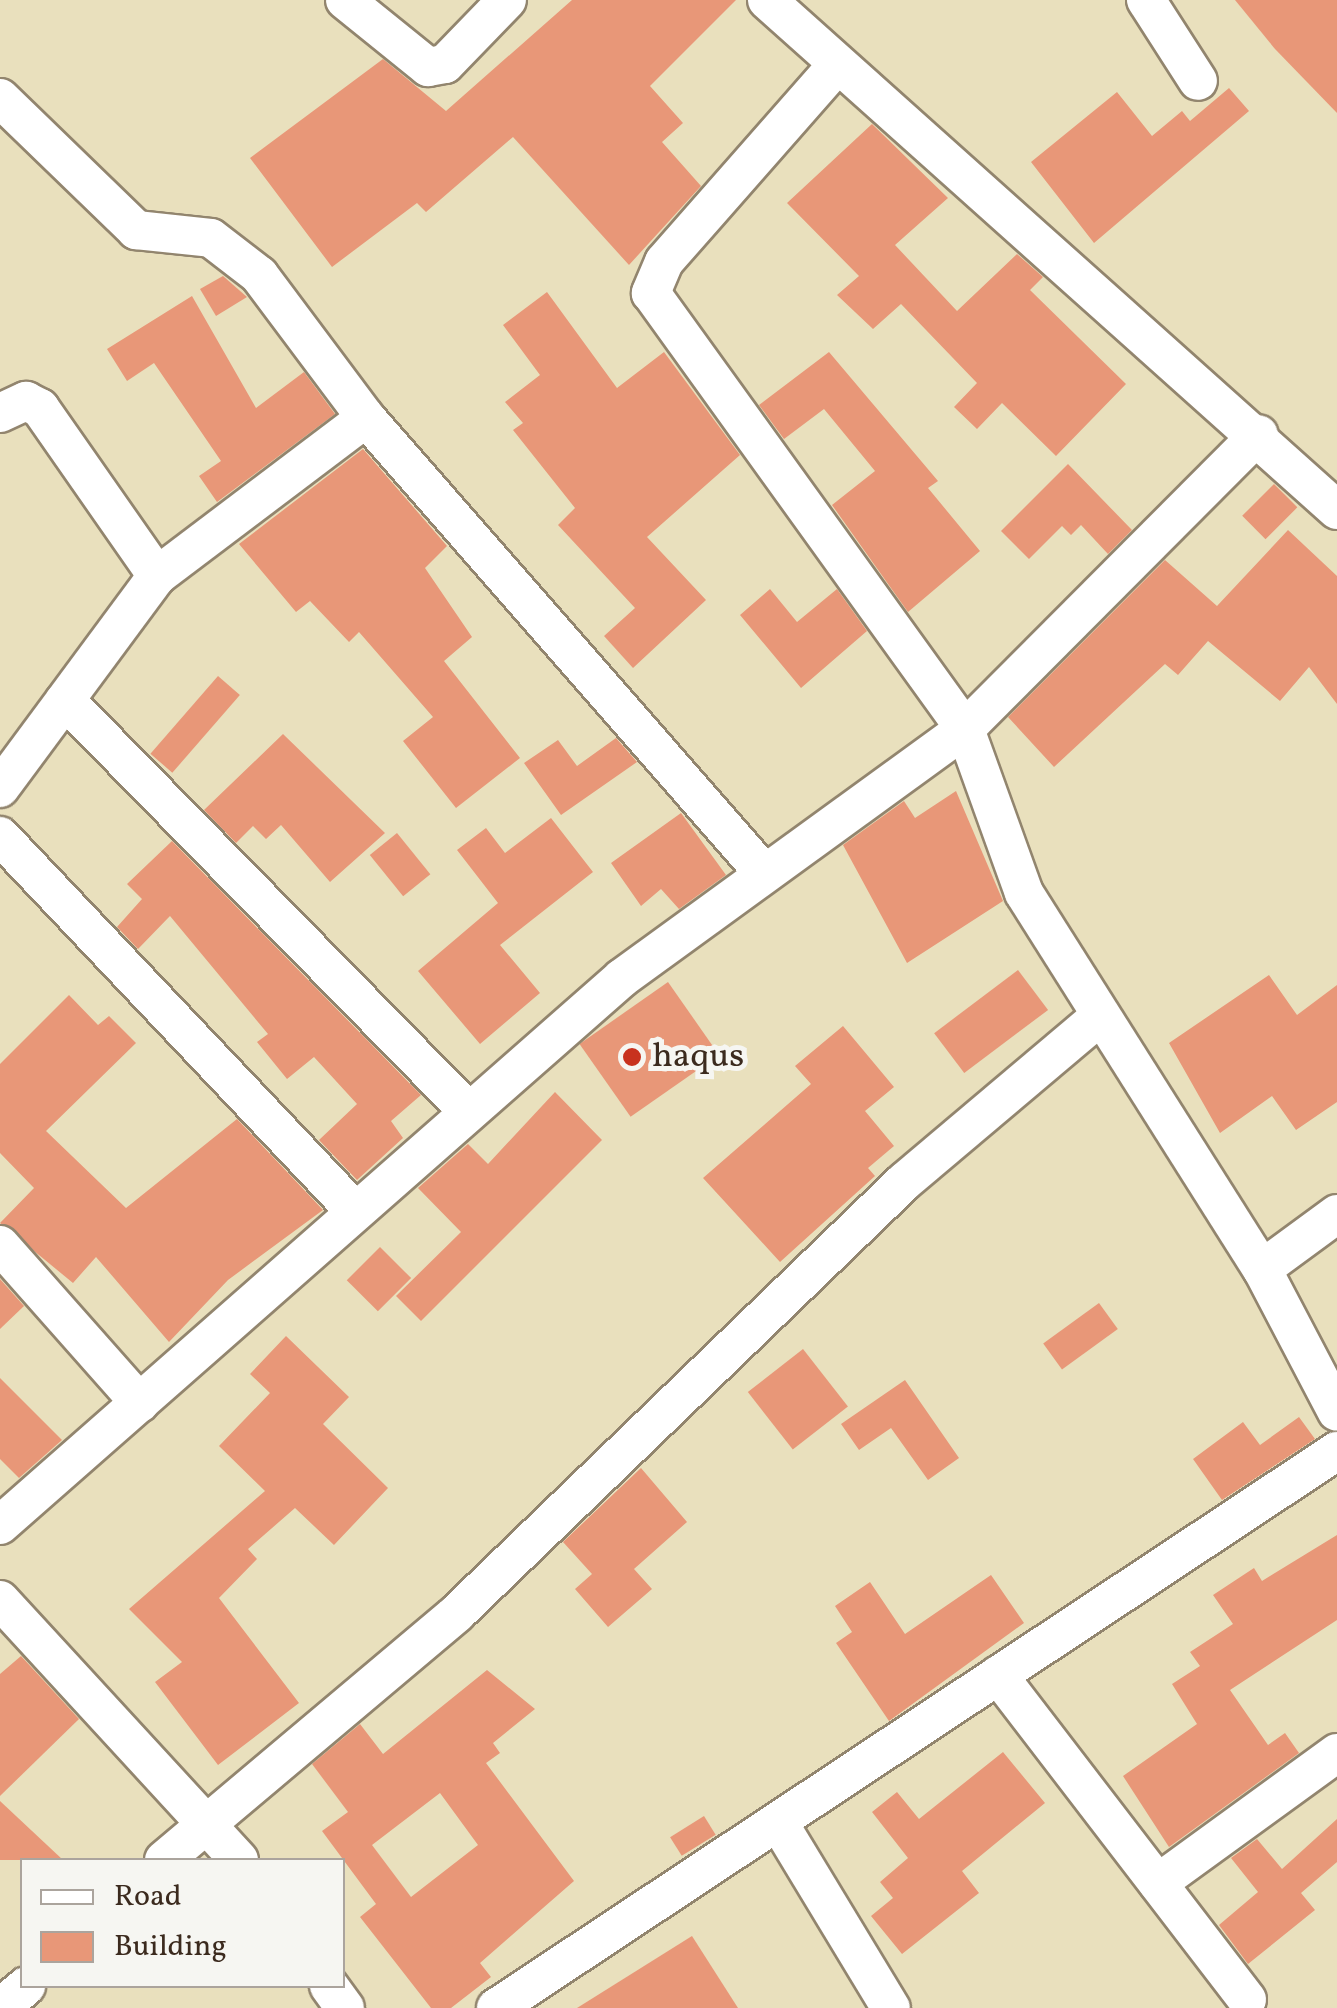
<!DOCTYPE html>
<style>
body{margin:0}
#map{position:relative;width:1337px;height:2008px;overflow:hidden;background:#e9e0bd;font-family:Vollkorn,serif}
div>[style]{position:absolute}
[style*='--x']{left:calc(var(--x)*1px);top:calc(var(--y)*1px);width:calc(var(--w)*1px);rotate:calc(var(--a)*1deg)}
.building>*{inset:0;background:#e89778;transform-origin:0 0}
.roads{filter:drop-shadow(2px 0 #92856e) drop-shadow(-2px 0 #92856e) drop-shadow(0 2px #92856e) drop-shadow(0 -2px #92856e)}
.minor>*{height:38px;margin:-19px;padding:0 19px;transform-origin:19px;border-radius:19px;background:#fff}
.dots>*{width:28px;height:28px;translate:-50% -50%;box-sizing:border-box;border:5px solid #f6f6f2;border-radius:50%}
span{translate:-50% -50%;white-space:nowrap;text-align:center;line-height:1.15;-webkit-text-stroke:10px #f6f6f2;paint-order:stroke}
.poi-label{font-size:35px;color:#3b2a1e}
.left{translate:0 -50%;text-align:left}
.legend{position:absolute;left:20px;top:1858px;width:325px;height:130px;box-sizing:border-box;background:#f6f6f2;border:2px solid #aba49d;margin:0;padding:12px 18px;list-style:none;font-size:30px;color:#3b2a1e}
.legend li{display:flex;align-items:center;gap:20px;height:50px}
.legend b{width:50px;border:2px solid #aba49d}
</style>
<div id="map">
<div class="building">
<div style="clip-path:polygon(572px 0,736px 0,650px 86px,683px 123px,662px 142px,701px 186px,629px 265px,513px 137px,426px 212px,417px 203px,332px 267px,250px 158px,383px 59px,446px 111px)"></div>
<div style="clip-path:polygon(1235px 0,1337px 0,1337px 113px,1275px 49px)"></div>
<div style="clip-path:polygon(1229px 88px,1249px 111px,1094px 243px,1031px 162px,1117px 92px,1152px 136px,1182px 111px,1190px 121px)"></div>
<div style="clip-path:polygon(872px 124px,948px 198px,895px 245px,957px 311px,1017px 254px,1043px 277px,1030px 290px,1126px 384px,1056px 456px,1002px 403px,977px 429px,954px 407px,977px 383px,901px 304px,873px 329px,837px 295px,859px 276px,787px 203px)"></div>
<div style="clip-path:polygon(223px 276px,247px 297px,216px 316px,200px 289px)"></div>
<div style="clip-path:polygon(547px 292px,617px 388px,664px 352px,740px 455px,647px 537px,706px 600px,633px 668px,604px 636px,635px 608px,558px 525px,575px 508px,513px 430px,523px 423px,505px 402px,540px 375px,503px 325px)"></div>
<div style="clip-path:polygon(192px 296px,256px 408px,304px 372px,335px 414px,217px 502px,199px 476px,221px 461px,154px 363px,127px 381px,107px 349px)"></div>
<div style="clip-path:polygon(829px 352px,938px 481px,928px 488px,980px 551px,908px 612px,832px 505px,875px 471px,824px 409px,784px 439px,759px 405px)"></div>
<div style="clip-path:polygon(363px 449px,447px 546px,425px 568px,472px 637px,444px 661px,520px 758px,456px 808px,403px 741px,433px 717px,359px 632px,349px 642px,310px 601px,296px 612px,239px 544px)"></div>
<div style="clip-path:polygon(1068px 464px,1132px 530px,1108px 554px,1081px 525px,1071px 535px,1062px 526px,1029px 559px,1001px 531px)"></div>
<div style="left:1274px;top:484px;width:33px;height:45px;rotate:45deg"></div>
<div style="clip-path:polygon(1288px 530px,1337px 576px,1337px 704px,1309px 667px,1280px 701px,1208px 641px,1178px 675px,1165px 664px,1054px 767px,1008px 717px,1165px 560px,1217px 606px)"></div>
<div style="clip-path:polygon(770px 589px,797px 622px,837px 589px,867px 631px,801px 688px,740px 615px)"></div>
<div style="left:218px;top:676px;width:29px;height:103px;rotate:41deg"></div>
<div style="clip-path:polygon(283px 734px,385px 833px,330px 882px,281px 825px,266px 839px,253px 826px,236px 843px,204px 810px)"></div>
<div style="clip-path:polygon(616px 738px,637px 762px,561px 815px,524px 763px,558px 740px,577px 766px)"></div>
<div style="clip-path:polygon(956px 791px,1003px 901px,907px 963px,843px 845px,904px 801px,915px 818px)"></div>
<div style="clip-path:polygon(681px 813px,726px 875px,679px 909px,661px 889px,641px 906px,611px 863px)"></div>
<div style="clip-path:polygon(551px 818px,593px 872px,500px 945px,540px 993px,480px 1044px,418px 971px,498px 903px,457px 850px,486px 828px,505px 853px)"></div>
<div style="left:397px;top:833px;width:53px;height:35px;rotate:51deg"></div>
<div style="clip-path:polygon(172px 841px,421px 1095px,391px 1121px,403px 1138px,357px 1180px,319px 1140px,357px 1104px,314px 1057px,287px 1079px,257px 1042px,268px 1034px,170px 916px,138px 949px,117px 927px,142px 899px,127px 884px)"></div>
<div style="left:1018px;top:970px;width:50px;height:105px;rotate:53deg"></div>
<div style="clip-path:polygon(1269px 975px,1297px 1015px,1337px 985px,1337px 1102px,1296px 1130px,1272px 1096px,1220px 1133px,1169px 1043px)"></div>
<div style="left:668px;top:982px;width:89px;height:108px;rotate:55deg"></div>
<div style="clip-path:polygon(69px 995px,98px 1025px,109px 1016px,136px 1043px,46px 1131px,126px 1208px,237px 1119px,323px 1210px,228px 1280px,169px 1342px,96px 1257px,73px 1283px,0 1223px,34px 1188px,0 1153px,0 1064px)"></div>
<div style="clip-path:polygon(843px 1026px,894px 1087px,865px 1111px,894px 1146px,868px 1168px,875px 1176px,780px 1262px,703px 1178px,811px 1084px,795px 1066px)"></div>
<div style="clip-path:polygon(555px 1092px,602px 1140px,421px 1321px,396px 1296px,461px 1232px,418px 1188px,468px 1144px,488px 1164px)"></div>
<div style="left:380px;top:1247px;width:44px;height:47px;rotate:45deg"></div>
<div style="clip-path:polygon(0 1279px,24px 1306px,0 1329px)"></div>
<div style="left:1099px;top:1303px;width:32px;height:69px;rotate:54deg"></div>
<div style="clip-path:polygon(286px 1336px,349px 1397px,323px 1424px,388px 1488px,334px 1545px,295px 1508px,248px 1549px,257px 1559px,219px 1598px,299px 1703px,218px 1765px,155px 1682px,182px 1662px,129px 1609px,265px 1491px,219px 1446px,270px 1393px,250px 1374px)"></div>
<div style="left:803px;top:1349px;width:73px;height:70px;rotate:52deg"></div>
<div style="clip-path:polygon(0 1378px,62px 1440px,19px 1478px,0 1459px)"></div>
<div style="clip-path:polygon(905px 1380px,959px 1458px,928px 1480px,891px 1428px,859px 1450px,841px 1424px)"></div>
<div style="clip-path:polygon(1299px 1417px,1315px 1439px,1222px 1500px,1193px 1459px,1243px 1422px,1260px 1445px)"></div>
<div style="clip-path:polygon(641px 1468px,687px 1522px,634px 1569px,652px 1589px,608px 1627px,575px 1589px,592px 1574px,563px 1542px)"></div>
<div style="clip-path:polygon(1337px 1535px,1337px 1620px,1230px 1690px,1268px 1745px,1285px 1733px,1299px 1753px,1169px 1847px,1123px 1776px,1197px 1724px,1172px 1684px,1200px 1666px,1190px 1652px,1233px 1624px,1213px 1595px,1254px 1568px,1262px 1581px)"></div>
<div style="clip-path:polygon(991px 1575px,1024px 1623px,889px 1721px,836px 1643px,852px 1632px,835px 1606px,870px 1582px,905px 1634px)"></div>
<div style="clip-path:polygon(21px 1656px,79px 1719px,0 1796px,0 1674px)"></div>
<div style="clip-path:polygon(evenodd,487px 1670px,535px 1709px,493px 1743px,500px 1753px,486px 1763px,574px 1881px,480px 1963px,491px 1977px,451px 2008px,431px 2008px,360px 1917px,376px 1904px,322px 1831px,348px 1812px,312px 1764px,360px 1724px,383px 1754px,487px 1670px,440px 1793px,478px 1845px,411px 1897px,372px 1845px,440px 1793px)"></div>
<div style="clip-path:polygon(1003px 1752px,1045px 1803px,962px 1871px,979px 1893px,902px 1954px,871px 1916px,893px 1898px,880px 1882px,908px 1858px,872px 1812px,897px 1792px,919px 1819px)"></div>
<div style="clip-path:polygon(0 1801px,63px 1860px,0 1860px)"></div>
<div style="left:704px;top:1816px;width:22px;height:40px;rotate:58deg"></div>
<div style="clip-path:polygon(1337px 1819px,1337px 1862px,1301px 1893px,1315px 1910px,1248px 1964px,1219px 1925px,1258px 1892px,1231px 1858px,1257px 1839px,1282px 1869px)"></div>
<div style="clip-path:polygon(692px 1936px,738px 2008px,577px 2008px)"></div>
</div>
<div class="roads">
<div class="minor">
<div style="--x:345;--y:0;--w:107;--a:38.9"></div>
<div style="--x:428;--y:67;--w:17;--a:-10"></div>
<div style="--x:445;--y:64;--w:89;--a:-45.9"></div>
<div style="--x:767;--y:0;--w:765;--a:41.82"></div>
<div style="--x:1146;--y:0;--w:96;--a:57.3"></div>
<div style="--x:837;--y:65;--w:262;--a:131.3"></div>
<div style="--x:664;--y:262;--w:34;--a:113"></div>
<div style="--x:651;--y:293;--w:537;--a:54.24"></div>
<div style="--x:965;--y:729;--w:174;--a:70.2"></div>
<div style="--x:1024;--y:893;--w:445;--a:57.7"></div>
<div style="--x:1262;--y:1269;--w:161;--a:62.3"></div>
<div style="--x:0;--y:98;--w:190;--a:44.1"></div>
<div style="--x:136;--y:230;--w:75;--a:6.1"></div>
<div style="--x:211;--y:238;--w:61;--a:37.6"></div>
<div style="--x:259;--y:275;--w:179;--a:53.2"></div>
<div style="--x:366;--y:418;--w:603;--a:48.83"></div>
<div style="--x:0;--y:413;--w:29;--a:-25"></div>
<div style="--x:26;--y:401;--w:16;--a:27"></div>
<div style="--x:40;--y:408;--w:205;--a:55.1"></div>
<div style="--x:65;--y:700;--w:574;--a:45.56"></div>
<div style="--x:0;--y:788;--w:264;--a:-53.5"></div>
<div style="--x:157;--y:576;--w:262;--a:-37.1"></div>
<div style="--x:0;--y:836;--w:516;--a:46.57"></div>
<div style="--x:0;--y:1245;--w:211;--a:48.5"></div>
<div style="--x:1262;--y:1269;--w:93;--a:-36.3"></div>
<div style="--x:0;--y:1525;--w:828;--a:-41.33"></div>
<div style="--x:622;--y:978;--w:424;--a:-36"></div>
<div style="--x:965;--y:729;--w:416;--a:-45.1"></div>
<div style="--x:0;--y:1600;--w:353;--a:47.4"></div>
<div style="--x:998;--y:1675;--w:409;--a:52.5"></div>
<div style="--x:780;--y:1825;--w:214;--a:58.8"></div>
<div style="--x:164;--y:1860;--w:383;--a:-40.1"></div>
<div style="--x:457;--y:1613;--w:622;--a:-43.96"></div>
<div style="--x:905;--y:1181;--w:253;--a:-40.2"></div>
<div style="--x:1158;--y:1883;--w:221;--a:-36"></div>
<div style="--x:329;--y:1986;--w:27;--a:54"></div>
<div style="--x:0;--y:2008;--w:34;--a:-40"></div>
<div style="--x:496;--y:2008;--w:1009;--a:-33.52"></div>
</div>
</div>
<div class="dots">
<div style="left:632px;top:1057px;background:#c8321e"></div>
</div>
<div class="poi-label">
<span class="left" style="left:652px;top:1057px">haqus</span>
</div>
<ul class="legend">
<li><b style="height:12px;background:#fff"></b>Road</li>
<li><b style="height:28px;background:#e89778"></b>Building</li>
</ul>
</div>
